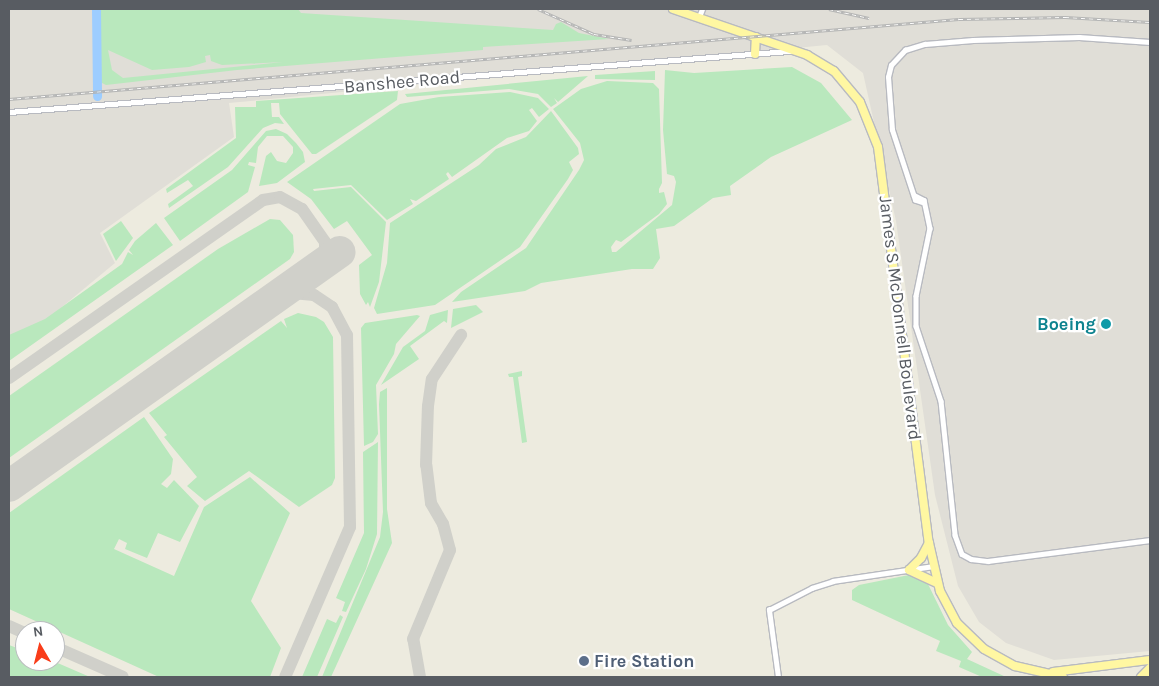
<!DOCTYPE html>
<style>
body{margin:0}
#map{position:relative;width:1159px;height:686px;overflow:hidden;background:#edebdf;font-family:Karla,sans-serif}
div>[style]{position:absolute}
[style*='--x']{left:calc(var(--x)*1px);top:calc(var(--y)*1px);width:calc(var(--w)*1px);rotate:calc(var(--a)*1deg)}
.industrial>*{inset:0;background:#e0ded7}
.green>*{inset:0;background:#b9e8bd}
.river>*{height:9px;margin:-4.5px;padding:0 4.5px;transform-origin:4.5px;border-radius:4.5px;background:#9dcdff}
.taxiway>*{height:12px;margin:-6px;padding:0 6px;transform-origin:6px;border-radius:6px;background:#d0d0ca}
.runway>*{height:32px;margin:-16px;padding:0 16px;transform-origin:16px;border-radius:16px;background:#d0d0ca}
.roads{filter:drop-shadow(1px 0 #b8bac0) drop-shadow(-1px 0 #b8bac0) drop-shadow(0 1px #b8bac0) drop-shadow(0 -1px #b8bac0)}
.minor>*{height:4.5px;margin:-2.25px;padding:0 2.25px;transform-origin:2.25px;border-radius:2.25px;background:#fff}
.primary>*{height:8px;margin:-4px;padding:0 4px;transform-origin:4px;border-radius:4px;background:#fff7a2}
.rail>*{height:3px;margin-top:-1.5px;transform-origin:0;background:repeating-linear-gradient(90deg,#fff 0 4px,#b4b5b5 0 8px);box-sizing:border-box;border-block:1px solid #b4b5b5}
.dots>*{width:14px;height:14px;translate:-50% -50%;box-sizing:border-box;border:2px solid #fff;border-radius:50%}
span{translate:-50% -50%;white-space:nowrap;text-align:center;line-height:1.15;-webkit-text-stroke:4.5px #fff;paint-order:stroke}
.street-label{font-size:18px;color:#585c62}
.culture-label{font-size:18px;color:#0d838f;font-weight:700}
.right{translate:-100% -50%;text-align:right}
.service-label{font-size:18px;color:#4e5e75;font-weight:700}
.left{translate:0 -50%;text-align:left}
.frame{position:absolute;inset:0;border:10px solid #585c62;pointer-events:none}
.north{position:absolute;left:15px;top:621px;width:50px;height:50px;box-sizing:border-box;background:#fff;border:1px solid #bcbec0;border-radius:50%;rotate:352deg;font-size:14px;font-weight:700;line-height:20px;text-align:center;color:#585c62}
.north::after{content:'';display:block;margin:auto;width:18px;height:22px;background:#f93d1a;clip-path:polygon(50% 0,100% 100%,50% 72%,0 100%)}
</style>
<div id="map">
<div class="industrial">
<div style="clip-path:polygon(9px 9px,1150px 9px,1150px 651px,1054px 660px,1006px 643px,979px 622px,958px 586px,935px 495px,896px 221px,863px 73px,827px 45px,229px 103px,234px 137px,100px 233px,115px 263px,27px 336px,9px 341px)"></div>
</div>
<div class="green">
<div style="clip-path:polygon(evenodd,101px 9px,298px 9px,301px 13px,553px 30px,556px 24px,561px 22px,579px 33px,609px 39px,483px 47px,483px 50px,237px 70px,106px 85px,100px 82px,101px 9px,108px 50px,152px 70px,189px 67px,206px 62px,205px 56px,210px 55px,211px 61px,222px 65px,283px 62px,123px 78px,112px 70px,108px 50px)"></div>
<div style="clip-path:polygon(792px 67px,821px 83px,852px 120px,771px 157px,730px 186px,731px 195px,713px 198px,674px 226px,656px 229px,660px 258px,653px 269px,632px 269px,541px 283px,525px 291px,452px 302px,461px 292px,526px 248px,579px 170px,584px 160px,580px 143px,553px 109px,581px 89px,607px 81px,653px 83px,659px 89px,662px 183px,659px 189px,659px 193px,664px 192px,667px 204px,659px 214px,621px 242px,616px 240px,611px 247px,612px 252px,616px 252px,672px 205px,676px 182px,674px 176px,667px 174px,663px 130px,665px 70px,694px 73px)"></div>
<div style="clip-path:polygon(655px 71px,655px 80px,595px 79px,595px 75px)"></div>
<div style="clip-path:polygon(588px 76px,558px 102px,554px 98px,557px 103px,551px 107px,538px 94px,509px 89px,407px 97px,405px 94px)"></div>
<div style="clip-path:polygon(398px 91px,397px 100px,316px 154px,312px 154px,280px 114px,279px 103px,271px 103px,272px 117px,279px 117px,284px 124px,275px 123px,263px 128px,228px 167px,169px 208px,168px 204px,193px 186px,188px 180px,167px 193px,166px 189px,236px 138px,235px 107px,256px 107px,256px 101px)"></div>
<div style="clip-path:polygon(510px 92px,538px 98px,549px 109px,539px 117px,532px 108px,529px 110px,537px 121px,529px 131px,507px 138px,452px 177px,448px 172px,446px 174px,449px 179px,416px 201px,410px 199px,413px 204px,387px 220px,351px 185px,313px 189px,314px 191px,351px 187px,386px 222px,379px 282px,370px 307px,368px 302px,366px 305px,360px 294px,359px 265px,372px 255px,347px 221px,334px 229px,311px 199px,287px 182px,400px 104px,439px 97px)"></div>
<div style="clip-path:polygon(551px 111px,578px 148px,579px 154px,569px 162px,573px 170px,568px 179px,520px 247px,435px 305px,377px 314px,374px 308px,387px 263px,390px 223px,479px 165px,496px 149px,526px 137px)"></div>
<div style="clip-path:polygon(276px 129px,287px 134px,296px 143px,303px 152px,305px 162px,277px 183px,259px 186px,266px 156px,271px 152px,277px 161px,286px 163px,293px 153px,293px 147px,283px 136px,267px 136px,258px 147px,256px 163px,249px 162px,248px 165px,255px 167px,248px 192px,180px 241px,164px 218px,232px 170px,266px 131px)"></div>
<div style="clip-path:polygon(270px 219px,280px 220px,293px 235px,294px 252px,290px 259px,9px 458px,9px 396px,218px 249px)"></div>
<div style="clip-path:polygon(121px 221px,133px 238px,116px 261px,103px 234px)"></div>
<div style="clip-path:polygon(156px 223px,173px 245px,9px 361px,9px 335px,45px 319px,122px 264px,128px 252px,133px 255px,129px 250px,135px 241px)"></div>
<div style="clip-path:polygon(476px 305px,483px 312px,451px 328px,453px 309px)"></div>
<div style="clip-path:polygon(448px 310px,447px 323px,444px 321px,410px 346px,419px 359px,381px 385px,403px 347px,425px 331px,430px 315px)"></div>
<div style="clip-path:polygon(298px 313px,316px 317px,324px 322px,333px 337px,335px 478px,332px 485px,299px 507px,249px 471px,205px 501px,187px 486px,197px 477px,164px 437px,167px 435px,149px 413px,281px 321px,287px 328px,284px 319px)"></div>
<div style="clip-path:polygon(417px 315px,420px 316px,396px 344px,394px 354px,376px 385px,378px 434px,373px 442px,364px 446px,361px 328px,365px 323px)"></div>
<div style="clip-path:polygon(522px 371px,522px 376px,518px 377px,527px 442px,522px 443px,513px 377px,509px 377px,508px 374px)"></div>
<div style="clip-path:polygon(387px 388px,387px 509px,392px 543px,331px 677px,322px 677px,380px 537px,383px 512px,379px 404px,380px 392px)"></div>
<div style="clip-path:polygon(144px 417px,173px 459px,171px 474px,161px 484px,167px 488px,174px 480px,199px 506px,180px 542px,158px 533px,147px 558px,125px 549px,127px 543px,119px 539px,114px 549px,174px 576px,204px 507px,250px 477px,290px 513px,251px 601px,281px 648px,270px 677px,159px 677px,9px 609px,9px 513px)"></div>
<div style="clip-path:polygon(378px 442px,377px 534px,366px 569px,346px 612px,342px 611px,345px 602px,336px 598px,364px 533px,363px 452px)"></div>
<div style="clip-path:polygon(914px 574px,926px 580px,948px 625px,972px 652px,967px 659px,1006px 677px,982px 677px,959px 667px,961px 661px,936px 651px,940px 641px,852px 600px,852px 590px,859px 585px)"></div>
<div style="clip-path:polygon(340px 615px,343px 617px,317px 677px,302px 677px,327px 619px,336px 623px)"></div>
<div style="clip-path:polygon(9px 645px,25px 651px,25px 661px,53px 661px,90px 677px,9px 677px)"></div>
</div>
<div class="river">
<div style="--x:96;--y:9;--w:87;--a:89.3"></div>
</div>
<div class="taxiway">
<div style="--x:270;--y:301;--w:23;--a:-20"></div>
<div style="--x:292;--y:293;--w:22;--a:5"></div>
<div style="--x:314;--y:295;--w:22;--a:34"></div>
<div style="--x:332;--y:307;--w:32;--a:62"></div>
<div style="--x:347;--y:335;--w:192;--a:89.1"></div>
<div style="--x:350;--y:527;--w:163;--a:113.4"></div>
<div style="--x:9;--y:378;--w:310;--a:-35"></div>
<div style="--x:263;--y:200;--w:17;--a:-10"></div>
<div style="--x:280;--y:197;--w:25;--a:29"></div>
<div style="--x:302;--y:209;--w:40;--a:55.1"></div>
<div style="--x:325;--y:242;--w:10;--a:90"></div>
<div style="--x:325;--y:252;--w:16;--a:112"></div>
<div style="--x:9;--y:626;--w:17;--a:24"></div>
<div style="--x:55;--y:647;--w:74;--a:23.8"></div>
<div style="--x:420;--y:677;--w:39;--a:-100"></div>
<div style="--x:413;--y:639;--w:96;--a:-67.4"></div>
<div style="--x:450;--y:550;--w:27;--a:-105"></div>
<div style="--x:443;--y:524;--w:24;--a:-120"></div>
<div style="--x:431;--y:503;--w:38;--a:-97"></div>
<div style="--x:426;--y:465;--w:59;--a:-88.1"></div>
<div style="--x:428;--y:406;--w:27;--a:-82"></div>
<div style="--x:432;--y:379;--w:53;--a:-56.6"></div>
</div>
<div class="runway">
<div style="--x:9;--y:486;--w:405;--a:-35.3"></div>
</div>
<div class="roads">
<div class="minor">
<div style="--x:699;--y:17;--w:9;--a:-69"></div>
<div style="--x:9;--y:112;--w:783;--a:-4.47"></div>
<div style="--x:914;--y:195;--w:11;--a:27"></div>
<div style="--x:924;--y:200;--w:29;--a:78"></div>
<div style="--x:930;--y:228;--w:69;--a:101.6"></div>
<div style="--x:916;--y:296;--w:30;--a:90"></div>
<div style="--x:916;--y:326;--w:79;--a:71.6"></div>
<div style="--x:941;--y:401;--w:135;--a:84"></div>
<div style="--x:955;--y:535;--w:20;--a:70"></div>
<div style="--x:962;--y:554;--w:10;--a:29"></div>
<div style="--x:971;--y:559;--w:17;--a:7"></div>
<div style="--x:988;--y:561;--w:163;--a:-7.4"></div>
<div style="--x:924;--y:203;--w:9;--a:-162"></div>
<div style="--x:915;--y:200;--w:74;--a:-108.2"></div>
<div style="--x:892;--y:130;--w:53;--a:-94.3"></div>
<div style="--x:888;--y:77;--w:12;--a:-76"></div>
<div style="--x:891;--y:65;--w:21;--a:-47"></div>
<div style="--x:905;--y:50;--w:21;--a:-17"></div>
<div style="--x:925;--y:44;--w:48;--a:-4.8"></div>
<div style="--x:973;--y:40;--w:106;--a:-1.6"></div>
<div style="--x:1079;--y:37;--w:71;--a:4"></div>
<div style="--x:778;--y:677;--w:68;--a:-97.7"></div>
<div style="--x:769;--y:610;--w:48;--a:-27.1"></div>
<div style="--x:812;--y:588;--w:22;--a:-18"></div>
<div style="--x:833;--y:581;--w:101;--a:-8.5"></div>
</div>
<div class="primary">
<div style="--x:673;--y:9;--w:142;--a:18.9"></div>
<div style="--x:807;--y:55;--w:31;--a:31"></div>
<div style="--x:834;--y:71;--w:40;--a:50"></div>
<div style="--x:860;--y:102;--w:48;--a:68.2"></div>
<div style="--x:878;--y:147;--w:399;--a:82.7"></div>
<div style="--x:929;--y:543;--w:49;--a:77.1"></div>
<div style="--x:940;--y:591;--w:36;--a:62"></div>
<div style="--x:957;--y:623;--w:37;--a:44"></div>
<div style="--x:984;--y:649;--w:35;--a:29"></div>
<div style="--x:1015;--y:666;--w:49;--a:12.9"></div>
<div style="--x:755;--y:54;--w:17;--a:-87"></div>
<div style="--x:909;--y:570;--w:17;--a:-45"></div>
<div style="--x:921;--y:558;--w:17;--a:-62"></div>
<div style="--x:909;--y:570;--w:31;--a:25"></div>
<div style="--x:1053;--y:672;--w:98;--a:-7.1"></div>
<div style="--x:1141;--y:677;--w:13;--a:-45"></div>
<div style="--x:1150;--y:677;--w:1;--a:-90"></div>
</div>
</div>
<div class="rail">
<div style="--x:538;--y:9;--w:61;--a:24.1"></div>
<div style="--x:594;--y:34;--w:38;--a:9"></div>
<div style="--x:829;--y:9;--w:41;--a:12.7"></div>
<div style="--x:9;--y:99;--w:953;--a:-4.81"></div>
<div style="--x:959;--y:19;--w:106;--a:-1.1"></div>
<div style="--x:1065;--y:17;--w:85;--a:3.4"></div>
</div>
<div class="dots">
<div style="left:1106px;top:324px;background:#0f9aa8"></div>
<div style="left:584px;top:661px;background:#5c6f8a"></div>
</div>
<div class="street-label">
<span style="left:402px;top:82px;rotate:-5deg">Banshee Road</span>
<span style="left:900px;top:318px;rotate:83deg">James S McDonnell Boulevard</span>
</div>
<div class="culture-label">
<span class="right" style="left:1096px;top:324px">Boeing</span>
</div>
<div class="service-label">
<span class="left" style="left:594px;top:661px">Fire Station</span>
</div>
<div class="frame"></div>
<div class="north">N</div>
</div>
